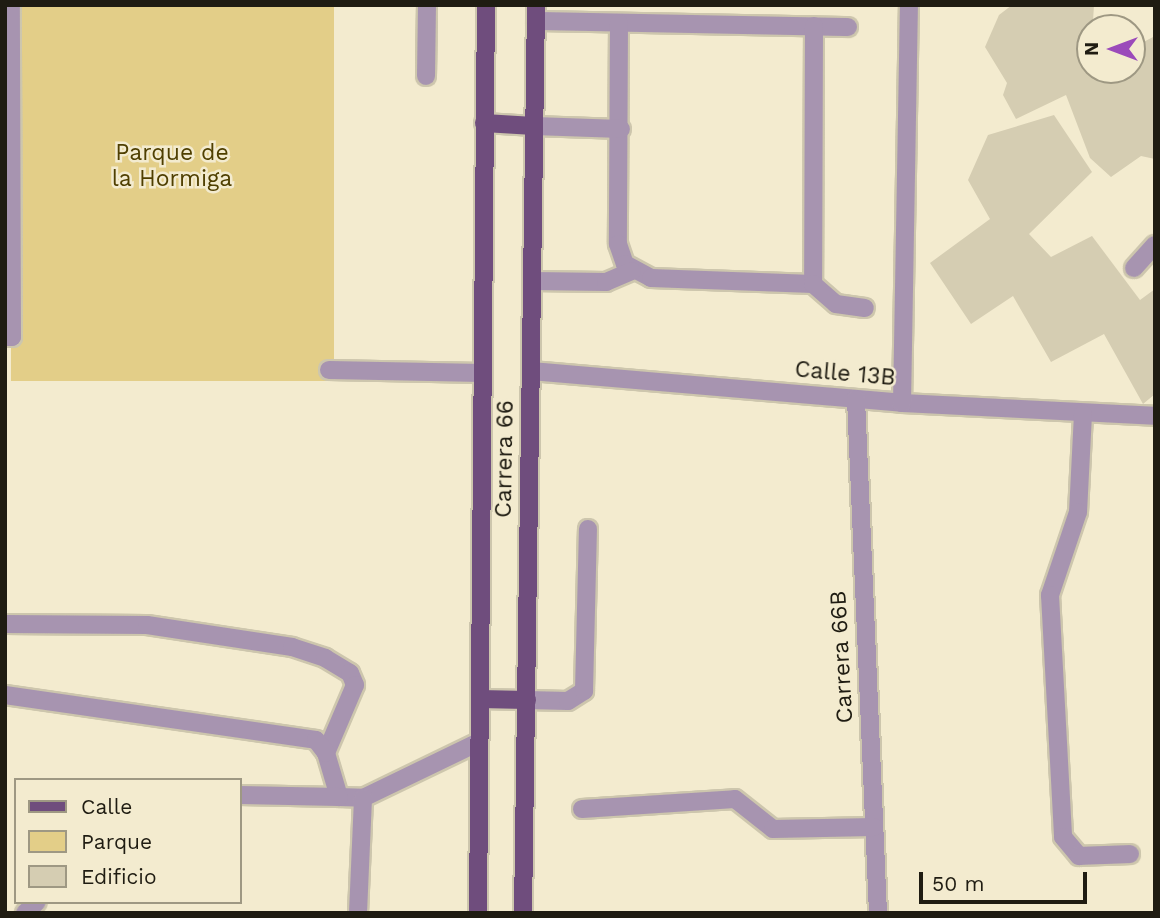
<!DOCTYPE html>
<style>
body{margin:0}
#map{position:relative;width:1160px;height:918px;overflow:hidden;background:#f3ebcf;font-family:"Work Sans",sans-serif}
div>[style]{position:absolute}
[style*='--x']{left:calc(var(--x)*1px);top:calc(var(--y)*1px);width:calc(var(--w)*1px);rotate:calc(var(--a)*1deg)}
.green>*{inset:0;background:#e3ce88;transform-origin:0 0}
.building>*{inset:0;background:#d5cdb2}
.roads{filter:drop-shadow(2px 0 #cdc6ad) drop-shadow(-2px 0 #cdc6ad) drop-shadow(0 2px #cdc6ad) drop-shadow(0 -2px #cdc6ad)}
.minor>*{height:18px;margin:-9px;padding:0 9px;transform-origin:9px;border-radius:9px;background:#a794b0}
.major>*{height:18px;margin:-9px;padding:0 9px;transform-origin:9px;border-radius:9px;background:#6f4d7d}
span{translate:-50% -50%;white-space:nowrap;text-align:center;line-height:1.15;-webkit-text-stroke:5px #f3ebcf;paint-order:stroke}
.park-label{font-size:23px;color:#4f3f00}
.street-label{font-size:23px;color:#1f1c12}
.frame{position:absolute;inset:0;border:7px solid #1f1c12;pointer-events:none}
.legend{position:absolute;left:14px;top:778px;width:228px;height:126px;box-sizing:border-box;background:#f3ebcf;border:2px solid #9e9883;margin:0;padding:9px 12px;list-style:none;font-size:21px;color:#1f1c12}
.legend li{display:flex;align-items:center;gap:14px;height:35px}
.legend b{width:35px;border:2px solid #9e9883}
.north{position:absolute;left:1076px;top:14px;width:70px;height:70px;box-sizing:border-box;background:#f3ebcf;border:2px solid #9e9883;border-radius:50%;rotate:270deg;font-size:19px;font-weight:700;line-height:28px;text-align:center;color:#1f1c12}
.north::after{content:'';display:block;margin:auto;width:24px;height:32px;background:#9b4aba;clip-path:polygon(50% 0,100% 100%,50% 72%,0 100%)}
.scale{position:absolute;left:919px;top:872px;width:168px;height:32px;box-sizing:border-box;border:4px solid #1f1c12;border-top:0;padding-left:9px;font-size:21px;line-height:24px;white-space:nowrap;color:#1f1c12;-webkit-text-stroke:5px #f3ebcf;paint-order:stroke}
</style>
<div id="map">
<div class="green">
<div style="left:11px;top:5px;width:323px;height:376px"></div>
</div>
<div class="building">
<div style="clip-path:polygon(1012px 5px,1094px 5px,1093px 21px,1100px 28px,1090px 28px,1090px 70px,1132px 70px,1132px 48px,1155px 36px,1155px 159px,1141px 156px,1111px 177px,1090px 158px,1066px 95px,1016px 119px,1003px 95px,1007px 83px,985px 47px,999px 15px)"></div>
<div style="clip-path:polygon(1054px 115px,1092px 172px,1029px 234px,1051px 257px,1092px 236px,1140px 300px,1155px 289px,1155px 394px,1143px 404px,1104px 334px,1051px 362px,1013px 296px,971px 324px,930px 263px,990px 219px,968px 180px,988px 135px)"></div>
</div>
<div class="roads">
<div class="minor">
<div style="--x:536;--y:21;--w:312;--a:1.1"></div>
<div style="--x:619;--y:23;--w:221;--a:90.3"></div>
<div style="--x:618;--y:244;--w:21;--a:71"></div>
<div style="--x:625;--y:264;--w:30;--a:28"></div>
<div style="--x:651;--y:278;--w:162;--a:2.1"></div>
<div style="--x:814;--y:26;--w:258;--a:90.2"></div>
<div style="--x:813;--y:284;--w:30;--a:41"></div>
<div style="--x:836;--y:304;--w:29;--a:8"></div>
<div style="--x:426;--y:76;--w:71;--a:-89.2"></div>
<div style="--x:534;--y:126;--w:87;--a:2"></div>
<div style="--x:1134;--y:268;--w:31;--a:-48"></div>
<div style="--x:533;--y:281;--w:73;--a:0.8"></div>
<div style="--x:606;--y:282;--w:28;--a:-23"></div>
<div style="--x:5;--y:337;--w:7;--a:0"></div>
<div style="--x:12;--y:337;--w:332;--a:-90.2"></div>
<div style="--x:329;--y:370;--w:153;--a:1.1"></div>
<div style="--x:531;--y:371;--w:372;--a:4.9"></div>
<div style="--x:902;--y:403;--w:253;--a:2.9"></div>
<div style="--x:856;--y:399;--w:514;--a:87.55"></div>
<div style="--x:902;--y:403;--w:398;--a:-89"></div>
<div style="--x:1083;--y:414;--w:98;--a:92.9"></div>
<div style="--x:1078;--y:512;--w:88;--a:108.6"></div>
<div style="--x:1050;--y:595;--w:242;--a:86.9"></div>
<div style="--x:1063;--y:837;--w:25;--a:50"></div>
<div style="--x:1079;--y:856;--w:51;--a:-2.2"></div>
<div style="--x:5;--y:624;--w:142;--a:0.4"></div>
<div style="--x:147;--y:625;--w:147;--a:8.6"></div>
<div style="--x:292;--y:647;--w:35;--a:18"></div>
<div style="--x:325;--y:658;--w:29;--a:31"></div>
<div style="--x:350;--y:673;--w:13;--a:67"></div>
<div style="--x:355;--y:685;--w:74;--a:113.1"></div>
<div style="--x:326;--y:753;--w:46;--a:73.5"></div>
<div style="--x:339;--y:797;--w:24;--a:2"></div>
<div style="--x:363;--y:798;--w:129;--a:-25.8"></div>
<div style="--x:5;--y:695;--w:314;--a:8.2"></div>
<div style="--x:316;--y:740;--w:16;--a:52"></div>
<div style="--x:527;--y:700;--w:41;--a:1.4"></div>
<div style="--x:568;--y:701;--w:19;--a:-32"></div>
<div style="--x:584;--y:691;--w:162;--a:-88.6"></div>
<div style="--x:240;--y:795;--w:99;--a:1.2"></div>
<div style="--x:582;--y:809;--w:153;--a:-3.7"></div>
<div style="--x:735;--y:799;--w:48;--a:38.3"></div>
<div style="--x:773;--y:829;--w:101;--a:-1.1"></div>
<div style="--x:25;--y:913;--w:16;--a:-43"></div>
<div style="--x:358;--y:913;--w:115;--a:-87.5"></div>
</div>
<div class="major">
<div style="--x:484;--y:123;--w:50;--a:3.4"></div>
<div style="--x:480;--y:699;--w:47;--a:1.2"></div>
<div style="--x:478;--y:913;--w:908;--a:-89.5"></div>
<div style="--x:523;--y:913;--w:908;--a:-89.18"></div>
</div>
</div>
<div class="park-label">
<span style="left:172px;top:166px">Parque de<br>la Hormiga</span>
</div>
<div class="street-label">
<span style="left:845px;top:374px;rotate:5deg">Calle 13B</span>
<span style="left:505px;top:459px;rotate:-89deg">Carrera 66</span>
<span style="left:842px;top:657px;rotate:-93deg">Carrera 66B</span>
</div>
<div class="frame"></div>
<ul class="legend">
<li><b style="height:9px;background:#6f4d7d"></b>Calle</li>
<li><b style="height:19px;background:#e3ce88"></b>Parque</li>
<li><b style="height:19px;background:#d5cdb2"></b>Edificio</li>
</ul>
<div class="north">N</div>
<div class="scale">50 m</div>
</div>
